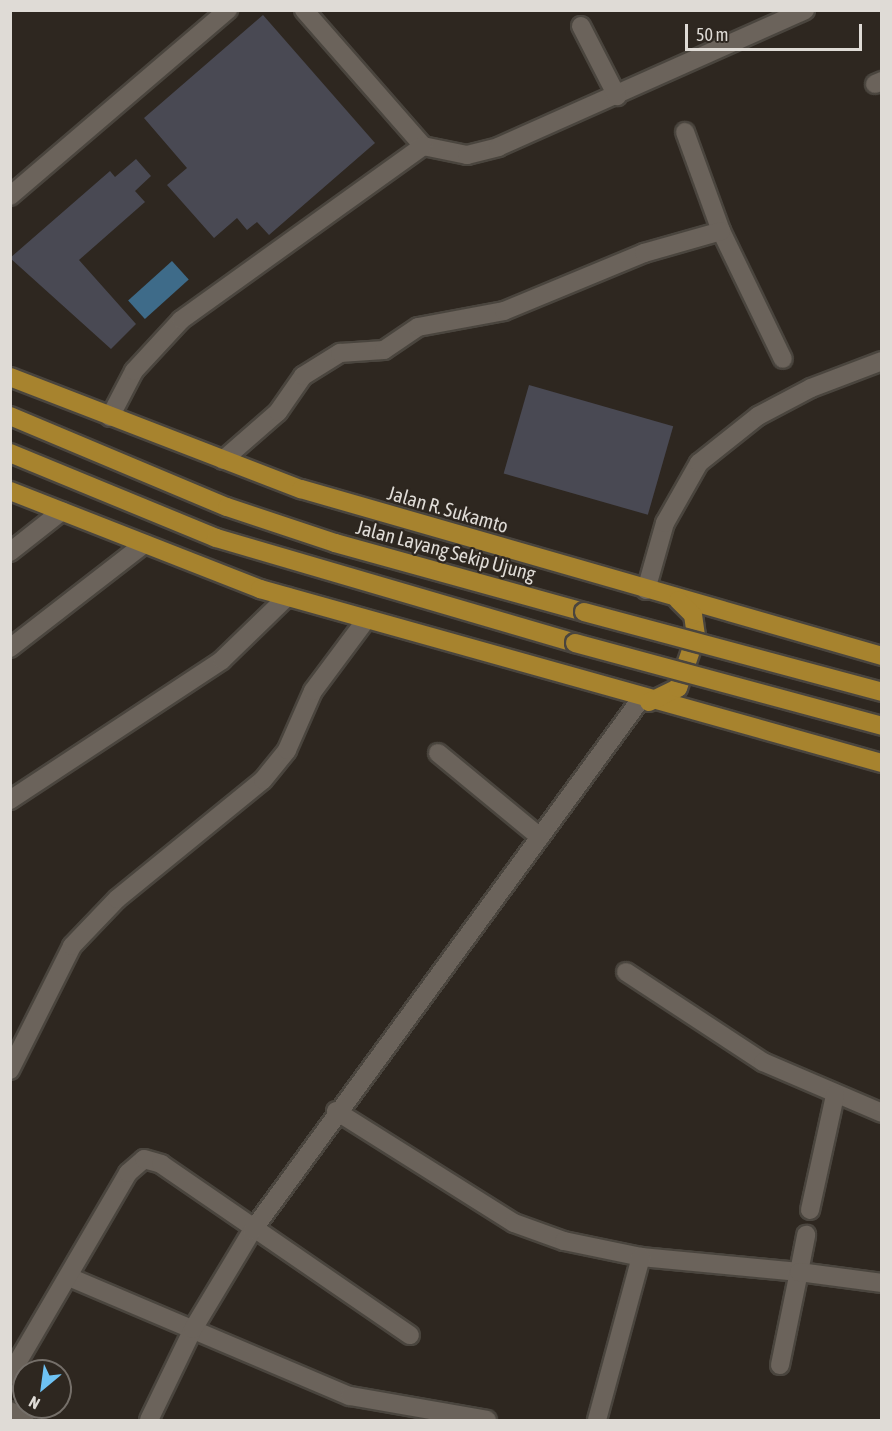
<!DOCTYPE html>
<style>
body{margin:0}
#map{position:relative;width:892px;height:1431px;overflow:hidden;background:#2e2720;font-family:"Asap Condensed",sans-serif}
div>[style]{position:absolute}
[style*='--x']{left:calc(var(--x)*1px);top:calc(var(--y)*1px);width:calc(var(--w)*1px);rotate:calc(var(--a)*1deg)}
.water>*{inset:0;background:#3e6b89;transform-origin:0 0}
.building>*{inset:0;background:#494953;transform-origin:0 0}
.roads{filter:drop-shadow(2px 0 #4a453e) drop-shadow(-2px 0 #4a453e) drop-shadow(0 2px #4a453e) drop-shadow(0 -2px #4a453e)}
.minor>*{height:18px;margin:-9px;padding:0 9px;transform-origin:9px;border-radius:9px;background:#6b635b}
.trunk>*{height:18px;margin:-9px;padding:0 9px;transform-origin:9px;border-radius:9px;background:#a7832e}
.bridges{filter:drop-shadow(2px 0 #4a453e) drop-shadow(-2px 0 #4a453e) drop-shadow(0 2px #4a453e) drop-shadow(0 -2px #4a453e)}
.trunk-bridge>*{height:18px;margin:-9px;padding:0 9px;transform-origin:9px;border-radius:9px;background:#a7832e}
span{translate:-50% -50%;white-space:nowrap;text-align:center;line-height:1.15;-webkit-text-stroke:4.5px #2e2720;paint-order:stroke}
.street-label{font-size:20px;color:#dfdbd6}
.frame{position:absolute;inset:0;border:12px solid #dfdbd6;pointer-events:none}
.north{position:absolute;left:12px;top:1359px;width:60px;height:60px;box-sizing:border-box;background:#2e2720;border:2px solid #756f69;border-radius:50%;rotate:209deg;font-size:16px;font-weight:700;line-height:24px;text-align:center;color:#dfdbd6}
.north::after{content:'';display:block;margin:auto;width:21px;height:27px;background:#6ec2f3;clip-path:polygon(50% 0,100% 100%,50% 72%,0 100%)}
.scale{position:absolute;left:685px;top:24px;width:177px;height:27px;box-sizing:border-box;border:3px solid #dfdbd6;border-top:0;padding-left:8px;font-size:18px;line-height:21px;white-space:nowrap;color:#dfdbd6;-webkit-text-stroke:4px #2e2720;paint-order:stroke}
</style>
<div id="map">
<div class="water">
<div style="left:172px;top:261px;width:25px;height:59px;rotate:48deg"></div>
</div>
<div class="building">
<div style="clip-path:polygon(263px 15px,375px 143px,269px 235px,257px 222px,247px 230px,237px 218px,214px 238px,167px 185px,187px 168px,144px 118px)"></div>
<div style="clip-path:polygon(136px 159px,151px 176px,135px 191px,145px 202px,79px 260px,136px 324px,111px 349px,10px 258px,110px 171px,115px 177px)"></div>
<div style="left:529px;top:385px;width:150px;height:92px;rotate:16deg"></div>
</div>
<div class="roads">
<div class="minor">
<div style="--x:304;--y:10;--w:181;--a:48.8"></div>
<div style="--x:423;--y:146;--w:45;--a:11.6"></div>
<div style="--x:467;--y:155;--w:32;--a:-14"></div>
<div style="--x:498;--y:147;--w:336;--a:-24"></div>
<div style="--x:581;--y:26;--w:79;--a:62.8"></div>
<div style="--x:875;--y:84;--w:8;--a:-23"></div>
<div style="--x:685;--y:132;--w:105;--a:70"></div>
<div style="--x:721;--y:231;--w:142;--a:64.2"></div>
<div style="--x:10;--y:196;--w:287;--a:-40.5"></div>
<div style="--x:110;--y:417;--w:52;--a:-62.4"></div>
<div style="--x:134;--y:371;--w:69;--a:-47.3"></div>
<div style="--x:181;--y:320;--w:298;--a:-35.7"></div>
<div style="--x:223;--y:460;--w:73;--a:-41.1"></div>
<div style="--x:278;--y:412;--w:44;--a:-55.2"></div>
<div style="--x:303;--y:376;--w:44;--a:-31.9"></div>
<div style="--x:340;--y:353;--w:44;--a:-3.9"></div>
<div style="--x:384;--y:350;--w:41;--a:-34.1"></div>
<div style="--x:418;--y:327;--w:87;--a:-10.5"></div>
<div style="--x:504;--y:311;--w:152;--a:-22.5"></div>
<div style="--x:644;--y:253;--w:80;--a:-15.9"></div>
<div style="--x:10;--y:552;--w:66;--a:-38.3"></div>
<div style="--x:646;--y:590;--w:70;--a:-74.2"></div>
<div style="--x:665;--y:523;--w:69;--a:-60.5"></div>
<div style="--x:699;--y:463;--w:75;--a:-38.5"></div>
<div style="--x:758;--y:416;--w:60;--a:-27.8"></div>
<div style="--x:811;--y:388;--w:76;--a:-20.8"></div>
<div style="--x:10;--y:648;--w:170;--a:-37.8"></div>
<div style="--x:438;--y:753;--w:132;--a:39.5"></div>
<div style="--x:10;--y:800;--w:254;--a:-33.4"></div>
<div style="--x:222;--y:660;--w:91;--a:-44.1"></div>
<div style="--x:626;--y:972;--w:164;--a:33.3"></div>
<div style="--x:763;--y:1062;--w:129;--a:23.2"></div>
<div style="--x:10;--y:1070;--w:139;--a:-63.4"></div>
<div style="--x:72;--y:946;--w:65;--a:-46.2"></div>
<div style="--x:117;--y:899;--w:188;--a:-39.2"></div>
<div style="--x:263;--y:780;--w:38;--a:-51"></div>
<div style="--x:287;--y:750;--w:64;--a:-66.2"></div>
<div style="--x:313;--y:691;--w:89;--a:-53.3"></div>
<div style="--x:336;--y:1111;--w:210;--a:32.2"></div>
<div style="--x:514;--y:1223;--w:53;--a:19.8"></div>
<div style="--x:564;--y:1241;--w:79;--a:11.7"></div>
<div style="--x:641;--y:1257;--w:159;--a:5.4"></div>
<div style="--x:799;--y:1272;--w:38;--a:-79"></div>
<div style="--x:810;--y:1210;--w:118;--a:-77.7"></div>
<div style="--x:69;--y:1277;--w:305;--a:23"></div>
<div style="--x:350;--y:1396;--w:139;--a:9.9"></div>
<div style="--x:780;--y:1365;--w:95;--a:-78.5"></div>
<div style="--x:799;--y:1272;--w:84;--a:7.5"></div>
<div style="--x:10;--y:1375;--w:234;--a:-59.7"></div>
<div style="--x:128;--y:1173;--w:21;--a:-41"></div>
<div style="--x:144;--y:1159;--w:18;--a:16"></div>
<div style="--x:161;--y:1164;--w:302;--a:34.5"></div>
<div style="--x:10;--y:1411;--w:17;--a:31"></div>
<div style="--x:149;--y:1420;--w:101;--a:-64.2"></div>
<div style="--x:193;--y:1329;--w:114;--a:-59"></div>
<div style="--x:252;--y:1231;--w:659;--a:-53.83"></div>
<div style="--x:597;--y:1420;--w:169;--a:-74.9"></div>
</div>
<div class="trunk">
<div style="--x:10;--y:377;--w:312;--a:21.1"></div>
<div style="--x:301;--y:489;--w:605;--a:16.04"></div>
<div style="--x:10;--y:416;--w:235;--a:22.8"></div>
<div style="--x:227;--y:507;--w:114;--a:18.4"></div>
<div style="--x:335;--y:543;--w:258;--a:15.5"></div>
<div style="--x:10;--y:453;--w:223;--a:22.4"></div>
<div style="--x:216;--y:538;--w:374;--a:16.3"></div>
<div style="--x:10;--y:491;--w:269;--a:21.4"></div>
<div style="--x:260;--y:589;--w:646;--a:15.63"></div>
<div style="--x:649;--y:702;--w:32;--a:-26"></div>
<div style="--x:678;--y:688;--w:55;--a:-70.9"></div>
<div style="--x:696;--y:636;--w:21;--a:-98"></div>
<div style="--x:693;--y:615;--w:21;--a:-135"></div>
</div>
</div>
<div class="bridges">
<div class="trunk-bridge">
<div style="--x:584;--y:612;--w:309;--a:15"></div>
<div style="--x:575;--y:643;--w:318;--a:15.1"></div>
</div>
</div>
<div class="street-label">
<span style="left:448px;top:509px;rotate:16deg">Jalan R. Sukamto</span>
<span style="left:446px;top:550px;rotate:15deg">Jalan Layang Sekip Ujung</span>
</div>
<div class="frame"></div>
<div class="north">N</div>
<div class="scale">50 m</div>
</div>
